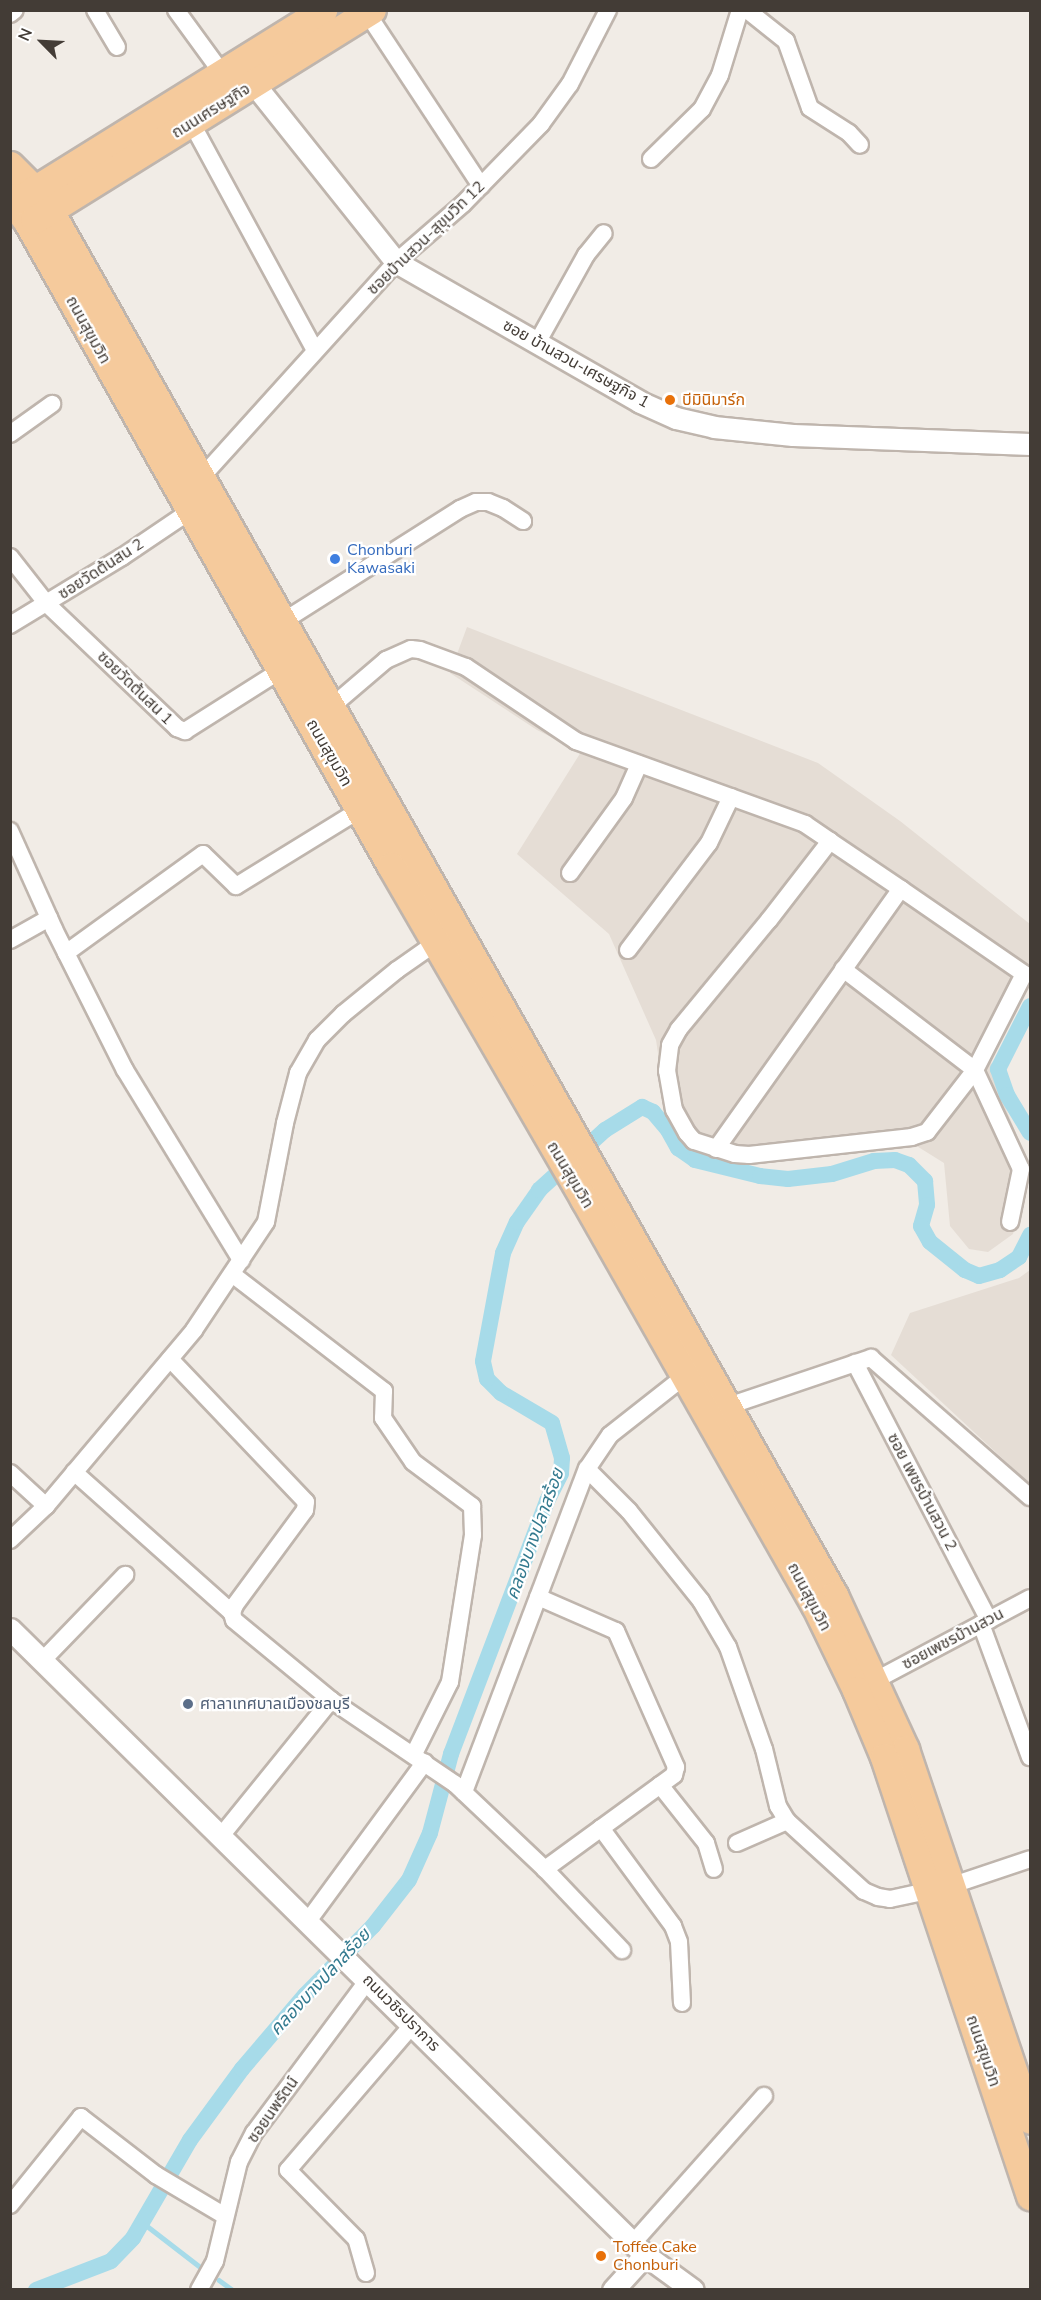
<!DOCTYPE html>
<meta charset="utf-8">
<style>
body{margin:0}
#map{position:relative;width:1041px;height:2300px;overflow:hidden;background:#f1ece6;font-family:"Nunito Sans","Noto Sans Thai",sans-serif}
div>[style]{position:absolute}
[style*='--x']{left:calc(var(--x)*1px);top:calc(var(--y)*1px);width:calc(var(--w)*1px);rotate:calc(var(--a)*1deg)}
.residential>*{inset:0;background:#e5ddd5}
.stream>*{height:4.5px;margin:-2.25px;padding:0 2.25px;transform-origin:2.25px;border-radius:2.25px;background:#a7dbe9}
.canal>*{height:16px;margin:-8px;padding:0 8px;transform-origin:8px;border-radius:8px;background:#a7dbe9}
.roads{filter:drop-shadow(2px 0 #bfb5ad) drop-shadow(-2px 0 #bfb5ad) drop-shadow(0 2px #bfb5ad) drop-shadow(0 -2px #bfb5ad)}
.minor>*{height:16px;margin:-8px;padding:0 8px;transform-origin:8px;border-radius:8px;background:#fff}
.tertiary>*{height:21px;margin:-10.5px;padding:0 10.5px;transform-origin:10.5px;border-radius:10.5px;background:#fff}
.primary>*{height:27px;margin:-13.5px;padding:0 13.5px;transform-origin:13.5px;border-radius:13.5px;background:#f5ca9c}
.dots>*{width:16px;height:16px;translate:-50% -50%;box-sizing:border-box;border:3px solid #fff;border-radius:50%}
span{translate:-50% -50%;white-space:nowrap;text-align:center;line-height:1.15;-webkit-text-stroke:4.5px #fff;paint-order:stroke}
.street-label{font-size:16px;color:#433c36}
.food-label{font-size:16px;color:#c56008}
.left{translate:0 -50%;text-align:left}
.shop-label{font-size:16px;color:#366cbe}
.service-label{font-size:16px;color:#4e5e75}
.water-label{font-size:18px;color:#337a8f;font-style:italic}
.frame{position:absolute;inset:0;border:12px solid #433c36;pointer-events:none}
.north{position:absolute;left:12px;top:12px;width:60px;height:60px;-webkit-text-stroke:4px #fff;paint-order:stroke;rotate:294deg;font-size:16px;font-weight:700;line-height:24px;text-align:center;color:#433c36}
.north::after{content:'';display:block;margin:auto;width:21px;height:27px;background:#433c36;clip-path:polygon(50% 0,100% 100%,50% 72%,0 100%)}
</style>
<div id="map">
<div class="residential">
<div style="clip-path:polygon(467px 627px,818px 763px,900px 821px,1030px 924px,1030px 973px,990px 1056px,996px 1085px,1030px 1167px,1013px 1234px,988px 1252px,969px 1249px,950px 1226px,944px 1163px,907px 1140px,820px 1154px,692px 1142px,666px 1107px,656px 1040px,609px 934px,517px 854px,581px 752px,537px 730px,450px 673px)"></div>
<div style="clip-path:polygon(1030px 1270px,1030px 1499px,1016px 1471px,891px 1355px,910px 1313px,1019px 1278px)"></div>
</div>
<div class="stream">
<div style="--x:142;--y:2222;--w:72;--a:37.7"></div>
<div style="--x:219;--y:2280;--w:17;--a:36"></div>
</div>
<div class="canal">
<div style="--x:1030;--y:1006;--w:71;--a:116.9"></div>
<div style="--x:998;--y:1069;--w:28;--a:71"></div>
<div style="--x:1007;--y:1095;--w:44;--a:58.8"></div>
<div style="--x:36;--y:2290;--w:80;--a:-21.1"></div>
<div style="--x:111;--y:2261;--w:32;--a:-46"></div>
<div style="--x:133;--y:2238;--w:113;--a:-59.8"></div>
<div style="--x:190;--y:2140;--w:88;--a:-53.8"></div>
<div style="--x:242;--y:2069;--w:97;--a:-49.6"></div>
<div style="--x:305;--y:1995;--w:97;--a:-45.4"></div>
<div style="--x:373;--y:1926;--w:58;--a:-52"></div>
<div style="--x:409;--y:1880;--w:51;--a:-65.9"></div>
<div style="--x:430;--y:1833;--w:82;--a:-75.1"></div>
<div style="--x:451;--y:1754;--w:271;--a:-69.2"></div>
<div style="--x:547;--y:1501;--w:31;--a:-63"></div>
<div style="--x:561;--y:1473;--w:15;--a:-86"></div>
<div style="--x:562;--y:1458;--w:36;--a:-106"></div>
<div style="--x:552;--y:1423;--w:59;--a:-149.5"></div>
<div style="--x:501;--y:1393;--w:20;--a:-135"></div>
<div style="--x:487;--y:1379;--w:18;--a:-103"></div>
<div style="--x:483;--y:1361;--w:110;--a:-79.5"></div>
<div style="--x:503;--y:1253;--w:34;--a:-66"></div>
<div style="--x:517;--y:1222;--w:39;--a:-55"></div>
<div style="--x:539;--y:1190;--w:89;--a:-42.3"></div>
<div style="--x:605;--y:1130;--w:44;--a:-31.9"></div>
<div style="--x:642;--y:1107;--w:12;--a:24"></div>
<div style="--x:653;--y:1112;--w:23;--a:50"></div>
<div style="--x:668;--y:1130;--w:21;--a:61"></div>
<div style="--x:678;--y:1148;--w:21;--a:35"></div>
<div style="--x:695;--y:1160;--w:67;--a:13.8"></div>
<div style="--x:760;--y:1176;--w:28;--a:6"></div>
<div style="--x:788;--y:1179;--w:44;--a:-6.5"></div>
<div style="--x:832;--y:1174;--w:44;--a:-17.2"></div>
<div style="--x:874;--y:1161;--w:21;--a:-3"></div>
<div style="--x:895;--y:1160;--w:15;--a:20"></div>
<div style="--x:909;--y:1165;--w:23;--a:45"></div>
<div style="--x:925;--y:1181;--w:24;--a:85"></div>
<div style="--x:927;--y:1205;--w:22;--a:106"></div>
<div style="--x:921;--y:1226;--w:18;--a:61"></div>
<div style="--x:930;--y:1242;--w:45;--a:38.7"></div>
<div style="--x:965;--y:1270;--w:15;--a:23"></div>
<div style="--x:979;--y:1276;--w:22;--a:-16"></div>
<div style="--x:1000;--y:1270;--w:23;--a:-34"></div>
<div style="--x:1019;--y:1257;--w:25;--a:-63"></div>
</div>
<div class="roads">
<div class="minor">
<div style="--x:95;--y:10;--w:43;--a:59.3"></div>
<div style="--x:176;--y:10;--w:78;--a:53.9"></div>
<div style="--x:747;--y:10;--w:50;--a:38.5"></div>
<div style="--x:786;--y:41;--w:71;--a:70.3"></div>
<div style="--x:810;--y:108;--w:46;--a:32.7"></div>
<div style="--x:849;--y:133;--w:16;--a:47"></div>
<div style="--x:367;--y:13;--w:207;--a:56.6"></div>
<div style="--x:10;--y:14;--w:6;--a:-39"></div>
<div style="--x:191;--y:122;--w:260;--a:61.5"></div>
<div style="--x:651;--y:159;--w:71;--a:-44.4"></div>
<div style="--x:702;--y:109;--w:38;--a:-62"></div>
<div style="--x:720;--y:75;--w:68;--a:-72.9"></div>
<div style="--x:537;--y:343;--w:101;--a:-60.9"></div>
<div style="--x:586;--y:255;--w:28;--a:-51"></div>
<div style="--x:10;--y:434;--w:52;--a:-35.5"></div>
<div style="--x:200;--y:479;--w:292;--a:-47.9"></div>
<div style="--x:396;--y:262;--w:89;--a:-40.9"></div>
<div style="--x:463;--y:204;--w:112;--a:-45.7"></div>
<div style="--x:541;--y:124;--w:49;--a:-54.1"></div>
<div style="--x:570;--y:84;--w:83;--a:-62.8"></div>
<div style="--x:10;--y:557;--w:60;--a:51.8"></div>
<div style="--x:47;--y:604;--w:180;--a:43.6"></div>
<div style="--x:177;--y:728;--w:9;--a:21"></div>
<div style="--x:185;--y:731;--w:114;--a:-32.4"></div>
<div style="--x:282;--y:622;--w:211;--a:-32.4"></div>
<div style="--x:460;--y:509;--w:17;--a:-24"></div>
<div style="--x:476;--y:502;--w:12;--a:0"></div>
<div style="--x:488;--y:502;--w:16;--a:22"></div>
<div style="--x:503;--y:508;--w:24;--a:33"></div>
<div style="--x:10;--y:625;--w:131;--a:-31.3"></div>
<div style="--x:122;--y:557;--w:82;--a:-34.1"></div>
<div style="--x:324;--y:713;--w:82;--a:-40.5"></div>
<div style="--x:386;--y:660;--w:27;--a:-24"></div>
<div style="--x:411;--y:649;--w:9;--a:6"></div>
<div style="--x:420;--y:650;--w:49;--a:20.3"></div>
<div style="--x:466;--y:667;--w:133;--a:33.9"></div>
<div style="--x:576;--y:741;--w:244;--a:19.9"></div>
<div style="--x:805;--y:824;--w:30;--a:34"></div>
<div style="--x:830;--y:841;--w:86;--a:34.1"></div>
<div style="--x:901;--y:889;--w:150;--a:34.6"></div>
<div style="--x:1024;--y:974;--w:108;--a:117"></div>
<div style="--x:975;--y:1070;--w:78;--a:127.7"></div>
<div style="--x:927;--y:1132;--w:16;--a:162"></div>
<div style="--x:912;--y:1137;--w:164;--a:173.7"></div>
<div style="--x:749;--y:1155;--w:14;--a:-176"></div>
<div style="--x:735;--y:1154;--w:43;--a:-162.4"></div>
<div style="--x:694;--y:1141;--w:11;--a:-131"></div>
<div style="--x:687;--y:1133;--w:26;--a:-119"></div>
<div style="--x:674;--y:1110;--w:40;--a:-100"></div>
<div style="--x:667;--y:1071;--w:26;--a:-83"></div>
<div style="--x:670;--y:1045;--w:18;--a:-61"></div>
<div style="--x:679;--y:1029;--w:141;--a:-50.5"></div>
<div style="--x:769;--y:920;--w:100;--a:-52.3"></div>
<div style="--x:10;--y:831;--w:107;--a:65.8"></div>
<div style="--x:54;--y:929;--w:158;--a:63.3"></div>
<div style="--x:125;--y:1070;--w:223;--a:58.6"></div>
<div style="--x:570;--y:873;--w:92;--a:-54.2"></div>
<div style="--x:624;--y:798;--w:37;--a:-66"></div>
<div style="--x:10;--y:940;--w:45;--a:-29.4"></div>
<div style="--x:628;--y:950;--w:134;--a:-52.9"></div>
<div style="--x:709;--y:843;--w:51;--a:-64.4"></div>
<div style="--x:66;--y:953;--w:169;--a:-35.9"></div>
<div style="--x:203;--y:854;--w:46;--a:44.1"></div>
<div style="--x:236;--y:886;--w:147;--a:-31.6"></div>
<div style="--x:843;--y:969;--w:166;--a:37.4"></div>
<div style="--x:975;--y:1070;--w:109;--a:65.1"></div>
<div style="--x:1021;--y:1169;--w:54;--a:101.7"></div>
<div style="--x:716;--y:1149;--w:319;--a:-54.6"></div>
<div style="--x:232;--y:1274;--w:192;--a:37.6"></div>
<div style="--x:384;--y:1391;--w:27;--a:92"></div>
<div style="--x:383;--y:1418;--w:53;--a:55.7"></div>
<div style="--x:413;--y:1462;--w:74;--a:36.7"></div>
<div style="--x:472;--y:1506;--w:29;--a:88"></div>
<div style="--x:473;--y:1535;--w:149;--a:98.9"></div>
<div style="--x:450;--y:1682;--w:80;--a:116.6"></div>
<div style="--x:170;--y:1359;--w:197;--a:46.4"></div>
<div style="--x:306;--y:1502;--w:8;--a:97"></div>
<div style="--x:305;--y:1510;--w:118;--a:126.4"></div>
<div style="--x:235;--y:1605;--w:9;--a:111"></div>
<div style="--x:232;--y:1613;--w:7;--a:74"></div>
<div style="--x:234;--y:1620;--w:126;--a:39.5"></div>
<div style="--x:331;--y:1700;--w:150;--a:34.1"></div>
<div style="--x:455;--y:1784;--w:124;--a:43.4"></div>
<div style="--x:545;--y:1869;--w:112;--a:46.5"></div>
<div style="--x:855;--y:1363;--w:290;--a:62.5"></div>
<div style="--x:728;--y:1406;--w:151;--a:-18.6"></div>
<div style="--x:871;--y:1358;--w:211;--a:41.2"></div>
<div style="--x:587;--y:1469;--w:59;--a:45"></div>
<div style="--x:629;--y:1511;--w:115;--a:51.3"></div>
<div style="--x:701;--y:1601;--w:53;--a:59.6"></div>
<div style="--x:728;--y:1647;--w:108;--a:70.6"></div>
<div style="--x:764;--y:1749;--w:59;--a:76.2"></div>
<div style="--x:778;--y:1806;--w:17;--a:59"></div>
<div style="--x:787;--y:1821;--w:104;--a:42.3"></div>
<div style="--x:864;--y:1891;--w:15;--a:23"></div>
<div style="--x:878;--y:1897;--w:12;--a:9"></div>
<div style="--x:890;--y:1899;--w:40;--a:-12"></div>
<div style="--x:74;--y:1472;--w:212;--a:41.7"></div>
<div style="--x:10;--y:1473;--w:49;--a:42.5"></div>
<div style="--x:10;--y:1540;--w:50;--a:-43.4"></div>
<div style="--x:46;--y:1506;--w:230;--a:-49.9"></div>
<div style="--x:194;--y:1330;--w:130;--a:-56.3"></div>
<div style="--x:266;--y:1222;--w:101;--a:-79.1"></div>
<div style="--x:285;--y:1123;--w:52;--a:-75.4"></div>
<div style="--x:298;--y:1073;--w:38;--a:-60"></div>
<div style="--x:317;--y:1040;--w:37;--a:-45"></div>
<div style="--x:343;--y:1014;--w:70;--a:-39.2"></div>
<div style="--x:397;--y:970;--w:49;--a:-35"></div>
<div style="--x:538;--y:1597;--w:85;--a:23.6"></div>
<div style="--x:616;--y:1631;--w:149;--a:66.2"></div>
<div style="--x:676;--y:1767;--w:8;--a:104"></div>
<div style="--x:674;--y:1775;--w:160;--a:143.9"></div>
<div style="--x:981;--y:1624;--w:142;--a:69.8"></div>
<div style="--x:42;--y:1661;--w:120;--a:-46"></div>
<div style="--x:876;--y:1680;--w:174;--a:-28"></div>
<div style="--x:660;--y:1785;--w:74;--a:51.6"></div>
<div style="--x:706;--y:1843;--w:27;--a:73"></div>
<div style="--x:464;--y:1792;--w:346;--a:-69.2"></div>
<div style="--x:587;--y:1469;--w:41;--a:-55.9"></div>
<div style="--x:610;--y:1435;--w:95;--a:-38.2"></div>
<div style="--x:601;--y:1828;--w:122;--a:53.7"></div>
<div style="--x:673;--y:1926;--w:17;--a:69"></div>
<div style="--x:679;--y:1942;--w:61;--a:87.2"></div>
<div style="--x:221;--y:1836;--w:175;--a:-51"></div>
<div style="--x:737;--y:1843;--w:55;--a:-23.7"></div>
<div style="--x:950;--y:1886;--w:84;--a:-18.6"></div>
<div style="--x:308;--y:1921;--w:197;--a:-53.7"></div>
<div style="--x:10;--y:2205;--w:113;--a:-51.1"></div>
<div style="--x:81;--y:2117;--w:95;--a:37.7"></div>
<div style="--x:156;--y:2175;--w:80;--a:30.7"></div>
<div style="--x:633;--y:2243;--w:197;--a:-48.3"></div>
<div style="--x:366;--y:2273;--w:35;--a:-106"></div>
<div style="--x:356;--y:2239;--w:97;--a:-134.6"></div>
<div style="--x:288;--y:2170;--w:192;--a:-49.4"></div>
<div style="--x:199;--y:2290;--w:33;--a:-61"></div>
<div style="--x:215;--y:2261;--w:102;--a:-76.4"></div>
<div style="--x:239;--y:2162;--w:33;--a:-63"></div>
<div style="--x:254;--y:2133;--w:191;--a:-53.3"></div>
</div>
<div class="tertiary">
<div style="--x:254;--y:84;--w:228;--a:51.4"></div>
<div style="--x:396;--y:262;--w:281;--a:29.8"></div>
<div style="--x:640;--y:402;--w:39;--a:24"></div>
<div style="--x:676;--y:418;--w:39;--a:13"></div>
<div style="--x:714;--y:427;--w:79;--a:5.8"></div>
<div style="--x:793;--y:435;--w:237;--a:2.2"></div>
<div style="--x:10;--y:1629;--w:892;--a:44.59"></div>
<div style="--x:645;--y:2255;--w:59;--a:36.1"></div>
<div style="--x:613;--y:2290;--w:47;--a:-47.6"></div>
</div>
<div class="primary">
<div style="--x:10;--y:165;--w:34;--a:45"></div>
<div style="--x:34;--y:189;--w:27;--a:54"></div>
<div style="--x:50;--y:211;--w:1591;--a:60.47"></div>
<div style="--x:834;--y:1595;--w:170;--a:65.2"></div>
<div style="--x:905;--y:1749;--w:391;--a:71.4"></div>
<div style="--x:10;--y:198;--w:31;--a:54"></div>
<div style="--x:28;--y:223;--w:738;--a:60.55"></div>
<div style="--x:391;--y:866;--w:385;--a:59.9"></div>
<div style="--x:584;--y:1199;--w:467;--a:60.4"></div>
<div style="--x:815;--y:1605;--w:94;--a:64.2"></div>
<div style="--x:856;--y:1690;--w:73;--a:67.3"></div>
<div style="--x:884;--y:1757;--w:463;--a:71.6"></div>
<div style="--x:21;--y:198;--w:356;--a:-31.9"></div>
<div style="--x:34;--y:220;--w:398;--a:-31.9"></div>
</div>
</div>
<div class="dots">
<div style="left:670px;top:400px;background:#e8710a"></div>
<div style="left:335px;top:559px;background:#3f7fe0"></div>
<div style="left:188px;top:1704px;background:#5c6f8a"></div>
<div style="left:601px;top:2256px;background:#e8710a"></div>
</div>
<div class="street-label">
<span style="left:211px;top:111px;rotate:-32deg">ถนนเศรษฐกิจ</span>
<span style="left:426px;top:238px;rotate:-44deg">ซอยบ้านสวน-สุขุมวิท 12</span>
<span style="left:88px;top:330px;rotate:61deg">ถนนสุขุมวิท</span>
<span style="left:576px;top:364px;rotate:29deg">ซอย บ้านสวน-เศรษฐกิจ 1</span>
<span style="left:101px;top:569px;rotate:-33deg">ซอยวัดต้นสน 2</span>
<span style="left:135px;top:688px;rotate:44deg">ซอยวัดต้นสน 1</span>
<span style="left:329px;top:753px;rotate:60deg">ถนนสุขุมวิท</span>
<span style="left:570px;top:1175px;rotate:59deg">ถนนสุขุมวิท</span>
<span style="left:922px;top:1492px;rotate:62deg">ซอย เพชรบ้านสวน 2</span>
<span style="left:809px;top:1597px;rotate:62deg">ถนนสุขุมวิท</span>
<span style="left:953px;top:1639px;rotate:-28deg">ซอยเพชรบ้านสวน</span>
<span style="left:401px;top:2013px;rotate:45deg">ถนนวชิรปราการ</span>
<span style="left:983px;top:2051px;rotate:71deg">ถนนสุขุมวิท</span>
<span style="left:273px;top:2110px;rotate:-55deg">ซอยนพรัตน์</span>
</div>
<div class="food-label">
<span class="left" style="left:682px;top:400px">บีมินิมาร์ก</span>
<span class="left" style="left:613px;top:2256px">Toffee Cake<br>Chonburi</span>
</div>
<div class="shop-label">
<span class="left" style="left:347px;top:559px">Chonburi<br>Kawasaki</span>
</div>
<div class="service-label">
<span class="left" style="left:200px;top:1704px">ศาลาเทศบาลเมืองชลบุรี</span>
</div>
<div class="water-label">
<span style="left:535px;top:1534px;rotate:-70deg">คลองบางปลาสร้อย</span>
<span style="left:320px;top:1982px;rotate:-47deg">คลองบางปลาสร้อย</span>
</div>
<div class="frame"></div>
<div class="north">N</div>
</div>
